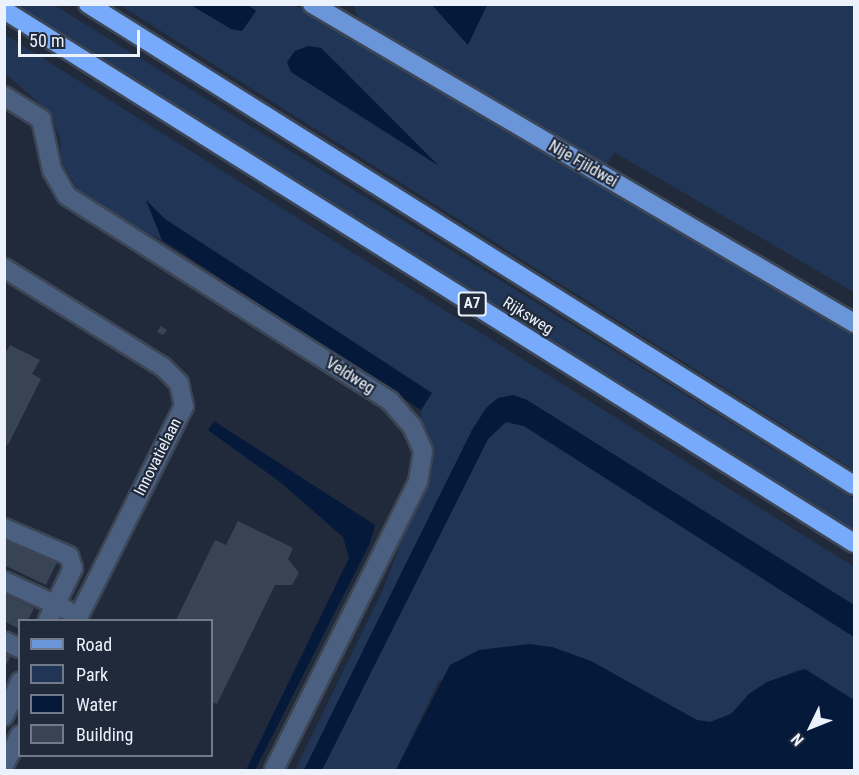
<!DOCTYPE html>
<style>
body{margin:0}
#map{position:relative;width:859px;height:775px;overflow:hidden;background:#202a3a;font-family:"Roboto Condensed",sans-serif}
div>[style]{position:absolute}
[style*='--x']{left:calc(var(--x)*1px);top:calc(var(--y)*1px);width:calc(var(--w)*1px);rotate:calc(var(--a)*1deg)}
.green>*{inset:0;background:#213657}
.water>*{inset:0;background:#05193b}
.building>*{inset:0;background:#384354}
.roads{filter:drop-shadow(2px 0 #3c4655) drop-shadow(-2px 0 #3c4655) drop-shadow(0 2px #3c4655) drop-shadow(0 -2px #3c4655)}
.minor>*{height:18px;margin:-9px;padding:0 9px;transform-origin:9px;border-radius:9px;background:#4b6081}
.major>*{height:18px;margin:-9px;padding:0 9px;transform-origin:9px;border-radius:9px;background:#6b95d9}
.highway>*{height:18px;margin:-9px;padding:0 9px;transform-origin:9px;border-radius:9px;background:#77aafb}
span{translate:-50% -50%;white-space:nowrap;text-align:center;line-height:1.15;-webkit-text-stroke:4.5px #202a3a;paint-order:stroke}
.shield-label span{padding:2px 4px;background:#202a3a;border:2px solid;border-radius:4px;-webkit-text-stroke-width:0}
.shield-label{font-size:15px;color:#ebf2fc;font-weight:700}
.street-label{font-size:16px;color:#ebf2fc}
.frame{position:absolute;inset:0;border:6px solid #ebf2fc;pointer-events:none}
.legend{position:absolute;left:18px;top:619px;width:195px;height:138px;box-sizing:border-box;background:#202a3a;border:2px solid #717a88;margin:0;padding:8px 10px;list-style:none;font-size:18px;color:#ebf2fc}
.legend li{display:flex;align-items:center;gap:12px;height:30px}
.legend b{width:30px;border:2px solid #717a88}
.north{position:absolute;left:781px;top:697px;width:60px;height:60px;-webkit-text-stroke:4px #202a3a;paint-order:stroke;rotate:227deg;font-size:16px;font-weight:700;line-height:24px;text-align:center;color:#ebf2fc}
.north::after{content:'';display:block;margin:auto;width:21px;height:27px;background:#ebf2fc;clip-path:polygon(50% 0,100% 100%,50% 72%,0 100%)}
.scale{position:absolute;left:18px;top:30px;width:122px;height:27px;box-sizing:border-box;border:3px solid #ebf2fc;border-top:0;padding-left:8px;font-size:18px;line-height:21px;white-space:nowrap;color:#ebf2fc;-webkit-text-stroke:4px #202a3a;paint-order:stroke}
</style>
<div id="map">
<div class="green">
<div style="clip-path:polygon(4px 5px,54px 5px,854px 499px,854px 536px)"></div>
<div style="clip-path:polygon(evenodd,120px 5px,191px 5px,231px 29px,256px 11px,248px 5px,294px 5px,854px 334px,854px 470px,120px 5px,308px 46px,321px 48px,341px 67px,435px 163px,308px 46px)"></div>
<div style="clip-path:polygon(353px 5px,432px 5px,467px 44px,487px 5px,854px 5px,854px 292px,614px 152px,606px 167px,377px 33px,359px 18px)"></div>
<div style="clip-path:polygon(4px 34px,854px 567px,854px 605px,527px 400px,513px 395px,487px 407px,472px 430px,304px 770px,295px 770px,383px 590px,424px 481px,431px 447px,421px 425px,421px 410px,431px 393px,165px 219px,147px 202px,162px 240px,101px 213px,83px 198px,61px 161px,60px 138px,49px 112px,5px 73px)"></div>
<div style="clip-path:polygon(506px 422px,524px 426px,854px 637px,854px 700px,801px 669px,767px 682px,749px 694px,731px 714px,710px 722px,439px 680px,396px 770px,322px 770px,488px 439px)"></div>
</div>
<div class="water">
<div style="clip-path:polygon(191px 5px,248px 5px,256px 11px,242px 31px,231px 29px)"></div>
<div style="clip-path:polygon(432px 5px,487px 5px,468px 45px)"></div>
<div style="clip-path:polygon(308px 46px,321px 48px,439px 166px,291px 72px,287px 62px,295px 51px)"></div>
<div style="clip-path:polygon(146px 200px,165px 219px,432px 393px,421px 410px,162px 240px)"></div>
<div style="clip-path:polygon(513px 395px,527px 400px,854px 605px,854px 637px,524px 426px,506px 422px,488px 439px,322px 770px,304px 770px,472px 430px,487px 407px,498px 398px)"></div>
<div style="clip-path:polygon(214px 421px,375px 525px,370px 543px,255px 770px,246px 770px,349px 558px,343px 537px,280px 482px,208px 430px)"></div>
<div style="clip-path:polygon(529px 644px,552px 647px,591px 661px,697px 720px,710px 722px,731px 714px,749px 694px,767px 682px,805px 669px,854px 700px,854px 770px,396px 770px,450px 665px,479px 650px)"></div>
</div>
<div class="building">
<div style="clip-path:polygon(161px 326px,167px 330px,163px 335px,157px 332px)"></div>
<div style="clip-path:polygon(10px 345px,40px 360px,32px 374px,41px 379px,8px 445px,4px 444px,4px 355px)"></div>
<div style="clip-path:polygon(238px 521px,293px 548px,288px 559px,299px 573px,292px 585px,275px 585px,217px 704px,212px 702px,212px 620px,176px 620px,215px 540px,226px 545px)"></div>
<div style="clip-path:polygon(4px 534px,59px 558px,46px 585px,4px 565px)"></div>
<div style="clip-path:polygon(4px 594px,34px 608px,28px 620px,20px 620px,20px 629px,4px 621px)"></div>
<div style="clip-path:polygon(4px 648px,13px 652px,4px 669px)"></div>
</div>
<div class="roads">
<div class="minor">
<div style="--x:4;--y:96;--w:44;--a:31.9"></div>
<div style="--x:41;--y:119;--w:52;--a:77.8"></div>
<div style="--x:52;--y:170;--w:30;--a:60"></div>
<div style="--x:67;--y:196;--w:383;--a:32.4"></div>
<div style="--x:390;--y:401;--w:33;--a:49"></div>
<div style="--x:412;--y:426;--w:27;--a:66"></div>
<div style="--x:423;--y:451;--w:31;--a:99"></div>
<div style="--x:418;--y:482;--w:322;--a:116.6"></div>
<div style="--x:4;--y:268;--w:187;--a:31.9"></div>
<div style="--x:163;--y:367;--w:23;--a:45"></div>
<div style="--x:179;--y:383;--w:24;--a:78"></div>
<div style="--x:184;--y:406;--w:239;--a:116.6"></div>
<div style="--x:4;--y:528;--w:71;--a:23.3"></div>
<div style="--x:69;--y:556;--w:13;--a:72"></div>
<div style="--x:73;--y:568;--w:58;--a:115.7"></div>
<div style="--x:4;--y:581;--w:69;--a:24.7"></div>
<div style="--x:4;--y:641;--w:17;--a:24"></div>
<div style="--x:4;--y:716;--w:38;--a:-65"></div>
<div style="--x:4;--y:765;--w:34;--a:-62"></div>
</div>
<div class="major">
<div style="--x:312;--y:4;--w:629;--a:30.48"></div>
</div>
<div class="highway">
<div style="--x:88;--y:4;--w:904;--a:32.13"></div>
<div style="--x:4;--y:10;--w:1003;--a:32.09"></div>
</div>
</div>
<div class="shield-label">
<span style="left:472px;top:304px">A7</span>
</div>
<div class="street-label">
<span style="left:583px;top:164px;rotate:30deg">Nije Fjildwei</span>
<span style="left:528px;top:316px;rotate:32deg">Rijksweg</span>
<span style="left:350px;top:376px;rotate:32deg">Veldweg</span>
<span style="left:158px;top:457px;rotate:-63deg">Innovatielaan</span>
</div>
<div class="frame"></div>
<ul class="legend">
<li><b style="height:8px;background:#6b95d9"></b>Road</li>
<li><b style="height:16px;background:#213657"></b>Park</li>
<li><b style="height:16px;background:#05193b"></b>Water</li>
<li><b style="height:16px;background:#384354"></b>Building</li>
</ul>
<div class="north">N</div>
<div class="scale">50 m</div>
</div>
